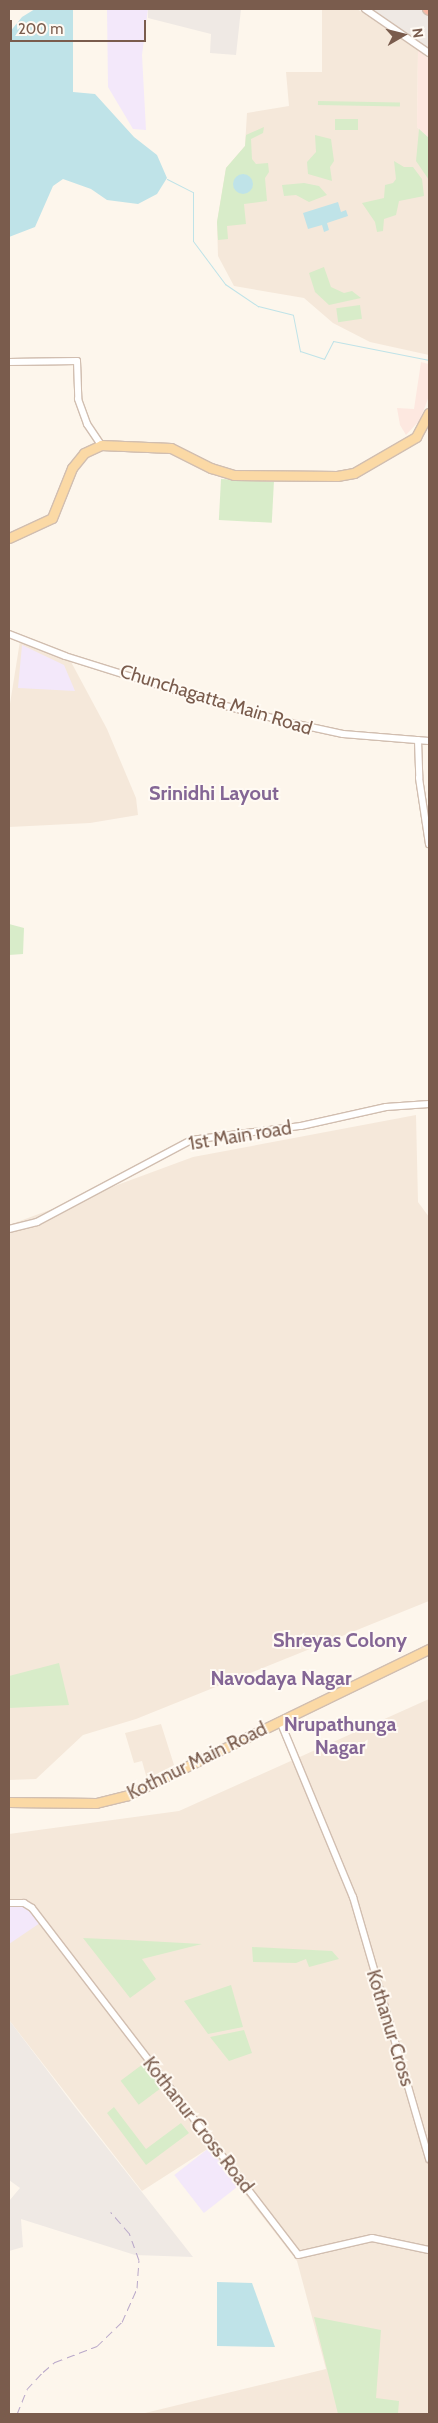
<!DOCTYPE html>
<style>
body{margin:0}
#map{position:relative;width:438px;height:2423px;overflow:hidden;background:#fdf6ec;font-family:Cabin,sans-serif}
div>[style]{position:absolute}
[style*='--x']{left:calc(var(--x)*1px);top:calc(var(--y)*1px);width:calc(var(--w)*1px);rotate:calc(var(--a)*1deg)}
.residential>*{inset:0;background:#f5e8da}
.commercial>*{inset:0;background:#fde8e0}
.industrial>*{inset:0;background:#efe9e4}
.education>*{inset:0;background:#f3e8fa;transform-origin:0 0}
.green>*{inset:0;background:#d8ecc9;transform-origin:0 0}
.water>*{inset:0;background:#bfe3e8}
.round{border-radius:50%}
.stream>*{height:1px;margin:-0.5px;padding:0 0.5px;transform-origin:0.5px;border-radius:0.5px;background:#bfe3e8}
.roads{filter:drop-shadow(1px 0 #d1beb0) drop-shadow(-1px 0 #d1beb0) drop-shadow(0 1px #d1beb0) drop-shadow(0 -1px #d1beb0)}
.minor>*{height:6px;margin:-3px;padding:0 3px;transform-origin:3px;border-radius:3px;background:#fff}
.major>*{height:9px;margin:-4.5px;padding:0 4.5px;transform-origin:4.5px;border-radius:4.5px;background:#fbd9a5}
.highway>*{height:10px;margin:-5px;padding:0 5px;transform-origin:5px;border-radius:5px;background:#f7b7a3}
.rail>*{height:1px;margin-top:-0.5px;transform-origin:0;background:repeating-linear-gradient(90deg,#b9a8c9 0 8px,transparent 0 13px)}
span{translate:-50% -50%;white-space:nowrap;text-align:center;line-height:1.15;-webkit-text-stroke:4px #fffaf3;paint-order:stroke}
.street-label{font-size:19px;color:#7a5c4d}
.neighbourhood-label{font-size:20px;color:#846695;font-weight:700}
.frame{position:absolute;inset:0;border:10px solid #7a5c4d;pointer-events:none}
.north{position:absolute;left:378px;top:10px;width:50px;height:50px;-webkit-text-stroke:4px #fffaf3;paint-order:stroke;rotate:82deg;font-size:14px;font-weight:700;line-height:20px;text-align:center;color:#7a5c4d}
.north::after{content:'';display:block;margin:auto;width:18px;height:22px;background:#7a5c4d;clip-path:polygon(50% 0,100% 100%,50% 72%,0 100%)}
.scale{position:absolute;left:10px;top:20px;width:136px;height:22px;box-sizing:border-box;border:2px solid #7a5c4d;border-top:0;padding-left:6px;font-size:15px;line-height:18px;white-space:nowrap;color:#7a5c4d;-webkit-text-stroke:4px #fffaf3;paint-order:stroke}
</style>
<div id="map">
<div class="residential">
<div style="clip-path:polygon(322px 9px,357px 9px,418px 50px,417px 127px,429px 138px,429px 355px,370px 342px,333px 323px,304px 298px,234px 286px,218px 256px,217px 222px,226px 168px,245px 146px,247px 113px,289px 106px,286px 72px,322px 72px)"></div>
<div style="clip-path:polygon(20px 641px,70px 660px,107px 729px,136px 798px,138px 815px,90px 823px,9px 827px,9px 710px)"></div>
<div style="clip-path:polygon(416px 1115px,418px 1202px,429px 1217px,429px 1601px,136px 1719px,83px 1735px,36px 1779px,9px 1780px,9px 1225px,193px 1157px)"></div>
<div style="clip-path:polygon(429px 1699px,429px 2414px,141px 2414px,326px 2369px,297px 2261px,209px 2148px,142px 2191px,9px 2020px,9px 1834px,179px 1811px)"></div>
<div style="clip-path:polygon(161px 1724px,174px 1765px,147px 1779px,142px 1761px,134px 1763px,125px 1733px)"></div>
</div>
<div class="commercial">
<div style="clip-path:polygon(418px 50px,429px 59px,429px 138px,417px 127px)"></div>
<div style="clip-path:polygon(421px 362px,429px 364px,429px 396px,420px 420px,406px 435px,400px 425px,397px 408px,414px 409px)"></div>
</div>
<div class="industrial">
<div style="clip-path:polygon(148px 9px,241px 9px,236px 55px,210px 53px,211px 34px,148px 18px)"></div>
<div style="clip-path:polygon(367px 9px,424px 9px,429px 14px,429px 50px)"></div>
<div style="clip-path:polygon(9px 2020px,75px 2107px,193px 2257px,135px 2255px,21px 2219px,23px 2247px,9px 2251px,9px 2201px,20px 2188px,9px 2180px)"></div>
</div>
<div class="education">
<div style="clip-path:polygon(107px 9px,148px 9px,142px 55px,146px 130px,133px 129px,108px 87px)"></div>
<div style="clip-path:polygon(22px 645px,64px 665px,75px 691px,18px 688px)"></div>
<div style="clip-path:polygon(9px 1906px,27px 1907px,40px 1923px,9px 1944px)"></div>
<div style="left:209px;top:2148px;width:48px;height:44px;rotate:52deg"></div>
</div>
<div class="green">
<div style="left:318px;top:101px;width:82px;height:4px;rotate:1deg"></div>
<div style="left:335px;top:119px;width:23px;height:11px"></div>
<div style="clip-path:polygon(264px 127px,263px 133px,251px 139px,252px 159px,256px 164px,268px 163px,269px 172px,265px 178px,267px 201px,244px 204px,246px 224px,227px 226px,228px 239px,218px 240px,217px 222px,226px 168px,245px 146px,246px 135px)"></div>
<div style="clip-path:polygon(419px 129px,429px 138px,429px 180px,416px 161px)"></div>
<div style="clip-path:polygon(315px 135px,331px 139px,334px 161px,330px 167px,332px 181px,308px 174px,307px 162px,316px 152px)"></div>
<div style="clip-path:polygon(394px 161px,404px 167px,413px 167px,422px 179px,424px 196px,399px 201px,396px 215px,384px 219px,383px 231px,377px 232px,375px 222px,362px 203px,384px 198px,385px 185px,393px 183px,396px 179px)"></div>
<div style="clip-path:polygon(304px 183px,319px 186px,327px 195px,309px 202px,296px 195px,284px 196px,282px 185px)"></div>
<div style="clip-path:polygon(324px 267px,331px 287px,344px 293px,352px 291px,361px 298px,329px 305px,315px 292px,309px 273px)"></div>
<div style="left:360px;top:305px;width:14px;height:24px;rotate:82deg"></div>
<div style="left:221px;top:479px;width:53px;height:41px;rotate:3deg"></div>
<div style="clip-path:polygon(9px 924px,24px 928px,23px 954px,9px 955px)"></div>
<div style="clip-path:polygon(59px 1663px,69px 1705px,9px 1708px,9px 1676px)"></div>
<div style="clip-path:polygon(83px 1938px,128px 1940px,202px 1944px,142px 1959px,156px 1979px,130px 1998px)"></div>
<div style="clip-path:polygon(252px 1947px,332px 1951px,339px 1959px,309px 1967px,306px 1959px,296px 1963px,253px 1962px)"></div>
<div style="clip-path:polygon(231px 1985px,243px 2027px,208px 2034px,184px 2001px)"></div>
<div style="clip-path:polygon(244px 2030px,252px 2053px,229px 2061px,210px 2037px)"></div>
<div style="left:147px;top:2061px;width:30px;height:33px;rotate:53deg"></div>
<div style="clip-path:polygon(114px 2107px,146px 2149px,181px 2123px,189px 2133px,146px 2165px,107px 2113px)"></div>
<div style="clip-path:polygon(314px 2317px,381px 2330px,376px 2398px,399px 2401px,398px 2414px,338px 2414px)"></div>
</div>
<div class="water">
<div style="clip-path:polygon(35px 9px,73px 9px,73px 92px,95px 94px,134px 137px,157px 155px,167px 178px,157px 194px,138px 204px,107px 200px,91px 189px,63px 179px,53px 186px,35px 227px,9px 237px,9px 33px,22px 17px)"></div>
<div class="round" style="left:233px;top:174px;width:20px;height:20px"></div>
<div style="clip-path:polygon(338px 202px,341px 212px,346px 210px,348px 216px,327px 223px,329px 230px,324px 232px,322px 225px,308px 229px,303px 213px)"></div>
<div style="clip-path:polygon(217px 2282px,252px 2283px,275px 2347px,217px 2346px)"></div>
</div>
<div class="stream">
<div style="--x:167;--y:179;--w:29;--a:27"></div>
<div style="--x:193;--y:192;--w:49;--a:90"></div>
<div style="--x:193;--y:241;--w:54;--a:53.3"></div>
<div style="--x:225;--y:284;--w:40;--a:34"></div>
<div style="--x:258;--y:306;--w:36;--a:14"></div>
<div style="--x:293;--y:315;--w:37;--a:79"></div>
<div style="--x:300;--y:351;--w:25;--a:18"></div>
<div style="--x:324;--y:359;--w:20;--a:-63"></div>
<div style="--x:333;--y:341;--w:98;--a:11.2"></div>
</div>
<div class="roads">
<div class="minor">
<div style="--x:365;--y:9;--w:78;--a:34.5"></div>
<div style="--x:9;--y:362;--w:68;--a:-0.8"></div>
<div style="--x:77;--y:361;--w:38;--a:88"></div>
<div style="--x:78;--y:399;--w:27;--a:70"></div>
<div style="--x:87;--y:424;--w:25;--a:56"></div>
<div style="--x:9;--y:634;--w:60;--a:21.4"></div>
<div style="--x:65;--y:656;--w:160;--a:17.4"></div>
<div style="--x:218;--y:704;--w:76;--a:14.4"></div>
<div style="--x:292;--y:723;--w:52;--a:12.2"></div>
<div style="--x:343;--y:734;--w:86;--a:4.7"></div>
<div style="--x:418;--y:740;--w:38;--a:88"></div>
<div style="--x:419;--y:778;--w:67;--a:81.4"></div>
<div style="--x:9;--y:1229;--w:29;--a:-14"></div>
<div style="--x:37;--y:1222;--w:174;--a:-28"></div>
<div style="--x:191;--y:1140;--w:111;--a:-7.3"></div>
<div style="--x:301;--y:1126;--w:87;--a:-12.6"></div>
<div style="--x:386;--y:1107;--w:43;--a:-4"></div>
<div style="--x:280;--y:1721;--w:191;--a:67.5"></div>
<div style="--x:353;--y:1897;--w:273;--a:73.8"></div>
<div style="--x:9;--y:1903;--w:15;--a:0"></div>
<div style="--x:24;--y:1903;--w:9;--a:32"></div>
<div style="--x:32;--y:1908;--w:437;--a:52.5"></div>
<div style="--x:298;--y:2255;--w:76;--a:-12.9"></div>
<div style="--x:372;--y:2238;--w:58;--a:11.9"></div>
</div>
<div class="major">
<div style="--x:9;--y:538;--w:47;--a:-24.9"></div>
<div style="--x:52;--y:518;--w:54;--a:-68.2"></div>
<div style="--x:72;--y:468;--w:19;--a:-51"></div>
<div style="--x:84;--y:453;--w:19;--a:-25"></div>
<div style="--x:101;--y:445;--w:70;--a:2.5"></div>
<div style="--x:171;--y:448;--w:45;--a:26.6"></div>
<div style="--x:211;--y:468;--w:24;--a:17"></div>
<div style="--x:234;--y:475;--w:103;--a:0.6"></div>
<div style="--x:337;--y:476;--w:17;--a:-10"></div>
<div style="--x:354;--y:473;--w:72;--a:-30.1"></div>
<div style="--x:416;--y:437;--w:27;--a:-62"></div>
<div style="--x:9;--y:1802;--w:87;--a:0.7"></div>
<div style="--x:96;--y:1803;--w:33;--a:-14"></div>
<div style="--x:128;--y:1795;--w:335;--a:-25.9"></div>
</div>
<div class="highway">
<div style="--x:428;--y:9;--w:1;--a:45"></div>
</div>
</div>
<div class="rail">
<div style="--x:17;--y:2414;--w:27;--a:-68"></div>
<div style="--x:27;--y:2389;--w:23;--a:-47"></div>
<div style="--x:43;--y:2372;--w:16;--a:-40"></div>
<div style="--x:55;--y:2362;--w:45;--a:-20.9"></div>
<div style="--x:97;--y:2346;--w:35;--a:-44"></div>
<div style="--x:122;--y:2322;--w:37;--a:-66"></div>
<div style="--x:137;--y:2288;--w:28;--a:-86"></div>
<div style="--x:139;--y:2260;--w:29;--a:-110"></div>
<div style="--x:129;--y:2233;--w:28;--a:-131"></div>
</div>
<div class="street-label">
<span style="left:216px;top:700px;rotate:17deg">Chunchagatta Main Road</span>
<span style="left:240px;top:1136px;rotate:-9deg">1st Main road</span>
<span style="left:197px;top:1761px;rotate:-26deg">Kothnur Main Road</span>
<span style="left:390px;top:2028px;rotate:73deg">Kothanur Cross</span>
<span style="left:198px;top:2125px;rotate:52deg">Kothanur Cross Road</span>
</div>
<div class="neighbourhood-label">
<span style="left:214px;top:793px">Srinidhi Layout</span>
<span style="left:340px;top:1640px">Shreyas Colony</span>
<span style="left:281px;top:1678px">Navodaya Nagar</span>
<span style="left:340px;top:1736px">Nrupathunga<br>Nagar</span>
</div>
<div class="frame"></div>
<div class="north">N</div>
<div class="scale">200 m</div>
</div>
